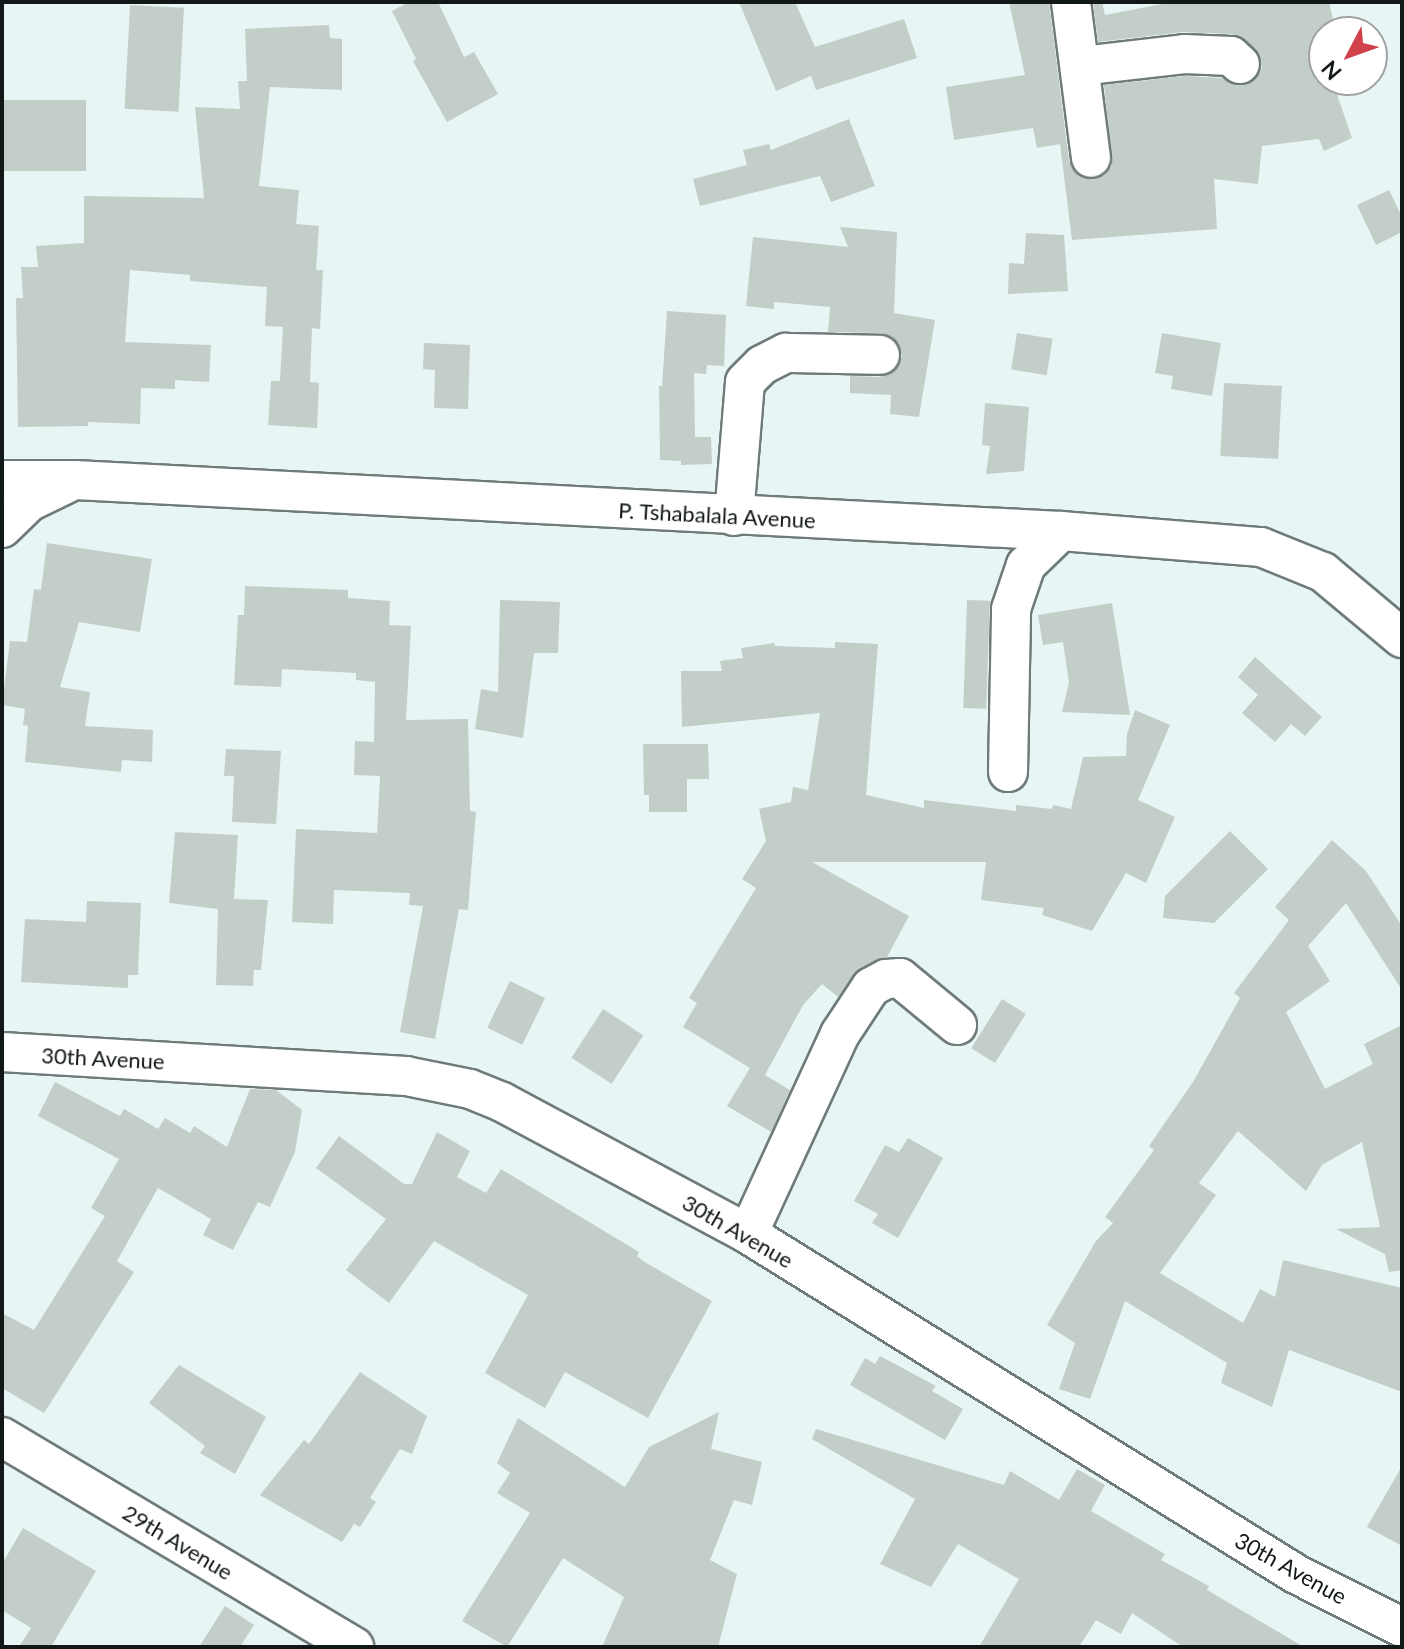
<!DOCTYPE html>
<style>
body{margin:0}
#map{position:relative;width:1404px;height:1649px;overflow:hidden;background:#e8f5f5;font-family:Lato,sans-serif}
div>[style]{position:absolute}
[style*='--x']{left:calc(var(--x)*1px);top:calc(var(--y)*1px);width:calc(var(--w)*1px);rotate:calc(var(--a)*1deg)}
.building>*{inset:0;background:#c4cec8;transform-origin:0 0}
.roads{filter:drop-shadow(2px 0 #6f7b7a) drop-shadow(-2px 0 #6f7b7a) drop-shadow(0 2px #6f7b7a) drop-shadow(0 -2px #6f7b7a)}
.minor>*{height:38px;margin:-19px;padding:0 19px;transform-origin:19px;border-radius:19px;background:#fff}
span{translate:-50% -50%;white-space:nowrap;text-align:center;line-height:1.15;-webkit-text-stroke:6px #fff;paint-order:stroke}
.street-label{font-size:22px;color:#121717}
.frame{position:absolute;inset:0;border:4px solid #121717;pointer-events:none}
.north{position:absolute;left:1308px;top:16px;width:80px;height:80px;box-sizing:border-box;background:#fff;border:2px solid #a0a2a2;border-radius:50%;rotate:229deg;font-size:22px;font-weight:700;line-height:32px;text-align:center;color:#121717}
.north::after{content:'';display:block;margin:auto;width:28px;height:36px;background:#d1414b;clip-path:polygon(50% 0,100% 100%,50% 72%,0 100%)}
</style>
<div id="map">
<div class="building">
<div style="clip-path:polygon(409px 2px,438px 2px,464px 57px,474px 52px,498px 94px,447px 122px,413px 61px,416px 59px,392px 11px)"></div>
<div style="clip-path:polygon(739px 2px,795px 2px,815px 47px,904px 19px,917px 58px,816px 90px,811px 76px,776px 91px)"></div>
<div style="clip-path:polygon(1009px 2px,1049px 2px,1069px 161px,1074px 172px,1083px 178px,1104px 176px,1112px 166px,1104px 85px,1185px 76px,1222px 78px,1235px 85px,1246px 85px,1256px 79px,1262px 68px,1255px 48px,1232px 34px,1182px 32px,1098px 42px,1093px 2px,1102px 2px,1105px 15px,1172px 2px,1329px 2px,1336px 32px,1324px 32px,1324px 80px,1332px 80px,1352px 138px,1324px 151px,1319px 139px,1262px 146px,1258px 184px,1214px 179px,1217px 229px,1072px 240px,1060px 144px,1037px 148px,1033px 128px,954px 140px,946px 87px,1025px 75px)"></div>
<div style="left:130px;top:5px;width:54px;height:104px;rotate:3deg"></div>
<div style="clip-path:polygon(329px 25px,330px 38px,342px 39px,342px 90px,270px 87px,259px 186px,299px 190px,296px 224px,319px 226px,316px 270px,323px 270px,320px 329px,312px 328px,310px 382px,319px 383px,317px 428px,268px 425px,271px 381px,280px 381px,283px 327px,265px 326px,267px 287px,190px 281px,190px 275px,130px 270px,125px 342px,211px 345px,209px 382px,175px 380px,175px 389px,141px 388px,140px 424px,88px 422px,88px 426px,18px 427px,16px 298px,23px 298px,21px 267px,38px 267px,36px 246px,84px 243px,84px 196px,204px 198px,195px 107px,240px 109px,238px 81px,247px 81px,245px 29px)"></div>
<div style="left:2px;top:100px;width:84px;height:71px"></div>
<div style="clip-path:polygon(849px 119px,875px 186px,831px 202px,820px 176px,700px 206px,693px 179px,747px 165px,743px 150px,769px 144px,771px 150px)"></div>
<div style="clip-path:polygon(1389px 190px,1402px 217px,1402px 232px,1376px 245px,1357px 205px)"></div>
<div style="clip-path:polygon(840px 227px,897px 232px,894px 313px,935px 320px,919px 417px,890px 414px,891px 395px,850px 393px,850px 376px,880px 377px,898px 367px,902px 355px,892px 337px,880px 333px,828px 332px,830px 307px,774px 302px,774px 309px,746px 306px,753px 237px,848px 247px)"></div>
<div style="clip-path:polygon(1026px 233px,1064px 235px,1068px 291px,1008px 294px,1009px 263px,1024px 264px)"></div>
<div style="clip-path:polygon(667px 311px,726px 315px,724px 366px,707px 365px,706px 374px,694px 373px,695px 437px,711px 437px,712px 464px,681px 465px,681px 461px,660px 460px,659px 386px,662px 386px)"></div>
<div style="left:1017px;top:333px;width:36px;height:37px;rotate:9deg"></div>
<div style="clip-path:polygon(1162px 333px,1221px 343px,1212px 396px,1171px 389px,1173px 376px,1155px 373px)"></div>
<div style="clip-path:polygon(424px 343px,470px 345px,468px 409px,434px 408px,435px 370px,423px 369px)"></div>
<div style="left:1224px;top:383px;width:58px;height:73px;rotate:3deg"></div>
<div style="clip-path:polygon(985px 403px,1029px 407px,1024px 471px,986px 474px,990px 446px,982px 445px)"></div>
<div style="clip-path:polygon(47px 543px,152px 559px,140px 632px,79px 622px,60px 687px,90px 692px,85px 726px,153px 730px,152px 762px,122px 760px,121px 772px,25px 762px,28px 726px,23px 725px,25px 709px,2px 705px,10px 641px,27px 642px,34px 589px,41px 590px)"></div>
<div style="clip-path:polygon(245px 586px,348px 590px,348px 598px,390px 601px,389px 625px,411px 626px,406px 720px,468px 719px,470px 811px,476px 812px,468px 910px,459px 909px,435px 1039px,400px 1032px,423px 906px,409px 905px,410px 893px,334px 890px,333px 924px,292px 922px,296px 829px,377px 833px,380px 776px,354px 775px,355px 741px,374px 742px,375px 682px,356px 680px,356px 673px,282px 669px,281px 687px,234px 685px,238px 615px,244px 615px)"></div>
<div style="clip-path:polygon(500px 600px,560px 602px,558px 653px,534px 653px,523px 738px,475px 729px,481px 689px,498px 692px)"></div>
<div style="left:967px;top:600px;width:23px;height:108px;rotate:2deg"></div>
<div style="clip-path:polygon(1112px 603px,1130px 715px,1062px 712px,1069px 682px,1063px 642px,1043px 645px,1038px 615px)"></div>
<div style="clip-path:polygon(835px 642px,878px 644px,866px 795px,924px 808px,924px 800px,1016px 811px,1016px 805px,1052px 809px,1053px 805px,1071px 809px,1083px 757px,1126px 756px,1127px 734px,1135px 710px,1170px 725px,1138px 800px,1175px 817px,1146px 883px,1126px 873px,1092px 931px,1042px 915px,1044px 908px,981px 900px,986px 862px,812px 862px,909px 916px,887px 957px,860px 968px,838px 997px,822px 984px,803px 1005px,765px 1075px,790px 1090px,771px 1132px,727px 1106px,750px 1068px,683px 1027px,697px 1003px,689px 998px,756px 888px,742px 879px,766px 841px,759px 809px,791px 802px,793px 787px,808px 790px,820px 713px,682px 727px,681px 671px,722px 671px,720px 661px,743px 658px,741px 648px,774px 643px,775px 646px,835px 648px)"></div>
<div style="clip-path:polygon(1255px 657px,1322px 717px,1305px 736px,1291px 724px,1275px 742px,1242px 713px,1258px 695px,1238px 677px)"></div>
<div style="clip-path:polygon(643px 744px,708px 744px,709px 779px,687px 779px,687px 812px,649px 812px,649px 795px,644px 795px)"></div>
<div style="clip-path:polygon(226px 749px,281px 751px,276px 824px,232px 822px,234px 776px,224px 776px)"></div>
<div style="clip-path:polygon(1230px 831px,1268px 869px,1214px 923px,1163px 918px,1165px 896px)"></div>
<div style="clip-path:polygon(175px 832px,238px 835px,234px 899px,268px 900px,261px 970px,254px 970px,253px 986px,216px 985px,218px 909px,169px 903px)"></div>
<div style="clip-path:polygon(1332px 840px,1366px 871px,1402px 926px,1402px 990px,1346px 903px,1308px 946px,1330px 981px,1286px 1012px,1325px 1089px,1373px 1064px,1364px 1044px,1402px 1025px,1402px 1270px,1389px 1272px,1385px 1254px,1336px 1229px,1380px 1227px,1362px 1142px,1322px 1165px,1306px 1191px,1238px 1131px,1199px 1183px,1216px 1195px,1160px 1273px,1243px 1323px,1260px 1289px,1275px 1297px,1283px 1260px,1402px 1288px,1402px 1392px,1289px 1350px,1272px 1407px,1221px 1383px,1227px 1363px,1125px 1301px,1090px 1399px,1059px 1389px,1075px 1343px,1047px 1325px,1096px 1241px,1113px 1223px,1105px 1217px,1154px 1150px,1149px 1146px,1193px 1082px,1240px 998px,1234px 993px,1289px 920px,1275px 907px)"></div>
<div style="clip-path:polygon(87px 901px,141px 903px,138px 975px,128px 975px,128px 988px,21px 982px,25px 919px,86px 922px)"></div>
<div style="left:510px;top:981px;width:39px;height:52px;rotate:26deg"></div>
<div style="left:1002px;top:999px;width:28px;height:58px;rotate:32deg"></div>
<div style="left:603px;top:1009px;width:48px;height:58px;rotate:33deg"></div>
<div style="clip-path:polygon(55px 1082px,120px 1116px,124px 1109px,158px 1129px,165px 1118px,190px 1133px,194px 1126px,227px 1147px,250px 1089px,276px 1090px,302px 1110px,295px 1152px,270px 1207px,258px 1202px,233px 1250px,203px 1235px,211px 1219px,158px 1188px,117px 1261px,134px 1272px,44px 1413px,2px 1388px,2px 1313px,34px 1330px,105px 1216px,91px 1208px,119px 1159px,38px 1116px)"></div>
<div style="clip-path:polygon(437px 1132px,470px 1151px,457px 1177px,486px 1193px,501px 1169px,639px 1252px,637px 1256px,643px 1261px,712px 1301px,648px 1418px,565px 1372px,545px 1408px,485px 1373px,528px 1295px,434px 1241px,389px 1303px,346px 1270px,386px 1219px,316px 1168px,339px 1136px,404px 1184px,412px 1184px)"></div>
<div style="clip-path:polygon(908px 1138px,943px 1158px,898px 1238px,872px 1223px,878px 1214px,854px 1201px,885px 1145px,899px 1152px)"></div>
<div style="clip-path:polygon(880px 1356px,936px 1386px,932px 1391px,963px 1409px,945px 1440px,850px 1385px,865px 1358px,875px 1364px)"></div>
<div style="clip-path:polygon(179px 1365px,266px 1417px,235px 1474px,200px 1453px,205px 1446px,149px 1403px)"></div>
<div style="clip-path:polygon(360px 1372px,427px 1416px,412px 1454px,400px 1449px,370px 1498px,376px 1502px,360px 1527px,354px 1524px,342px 1542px,260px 1495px,304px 1440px,309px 1444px)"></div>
<div style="clip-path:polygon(719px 1412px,711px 1449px,762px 1462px,752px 1505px,734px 1500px,710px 1560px,737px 1574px,718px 1647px,602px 1647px,624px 1597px,563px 1558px,507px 1647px,462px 1621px,530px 1513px,497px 1493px,510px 1473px,497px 1463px,518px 1418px,625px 1487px,649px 1447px)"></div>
<div style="clip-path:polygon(816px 1429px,1004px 1485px,1010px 1471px,1059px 1500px,1077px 1469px,1105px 1485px,1091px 1511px,1165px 1554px,1161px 1560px,1209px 1586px,1207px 1590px,1304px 1647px,1183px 1647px,1132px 1613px,1121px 1634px,1096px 1620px,1079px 1647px,979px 1647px,1019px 1579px,958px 1544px,931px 1587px,880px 1564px,915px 1499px,812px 1439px)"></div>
<div style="clip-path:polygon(1402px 1466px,1402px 1546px,1367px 1527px)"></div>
<div style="clip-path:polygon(23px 1528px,96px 1571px,51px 1647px,19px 1647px,31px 1628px,2px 1610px,2px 1564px)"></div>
<div style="clip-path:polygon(225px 1606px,254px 1625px,240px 1647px,199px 1647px)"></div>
</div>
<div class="roads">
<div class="minor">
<div style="--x:1071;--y:2;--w:157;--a:82.7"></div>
<div style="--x:1081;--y:66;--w:104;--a:-6.6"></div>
<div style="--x:1184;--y:54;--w:47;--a:2.4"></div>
<div style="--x:1231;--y:56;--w:12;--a:42"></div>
<div style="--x:2;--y:480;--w:73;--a:0"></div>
<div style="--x:75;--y:480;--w:987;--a:2.96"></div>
<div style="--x:1061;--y:531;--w:201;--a:4.6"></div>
<div style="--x:1261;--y:547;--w:67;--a:22"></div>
<div style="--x:1323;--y:572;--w:103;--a:39.9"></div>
<div style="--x:734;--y:516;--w:134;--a:-85.3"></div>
<div style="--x:745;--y:382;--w:24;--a:-45"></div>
<div style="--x:762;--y:365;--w:27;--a:-27"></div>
<div style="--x:786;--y:353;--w:94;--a:1.2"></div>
<div style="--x:2;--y:528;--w:37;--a:-44"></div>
<div style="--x:29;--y:502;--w:43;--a:-26"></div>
<div style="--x:1008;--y:772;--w:163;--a:-88.9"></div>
<div style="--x:1011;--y:609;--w:46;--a:-71.2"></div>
<div style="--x:1026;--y:565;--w:49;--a:-44.2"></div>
<div style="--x:2;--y:1052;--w:405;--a:3.4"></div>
<div style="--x:406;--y:1076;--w:65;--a:11.5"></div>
<div style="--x:470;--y:1089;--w:35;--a:22"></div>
<div style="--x:502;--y:1102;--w:279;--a:28.2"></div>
<div style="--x:748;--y:1234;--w:645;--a:31.82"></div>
<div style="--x:1296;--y:1574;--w:119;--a:26.6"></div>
<div style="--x:748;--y:1234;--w:220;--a:-65.3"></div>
<div style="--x:840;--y:1034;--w:56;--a:-56.6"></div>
<div style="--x:871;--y:987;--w:17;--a:-28"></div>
<div style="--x:886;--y:979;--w:14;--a:-4"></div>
<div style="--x:900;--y:978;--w:74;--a:39.5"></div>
<div style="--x:2;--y:1437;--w:410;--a:30.8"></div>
</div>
</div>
<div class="street-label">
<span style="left:717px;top:515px;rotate:3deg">P. Tshabalala Avenue</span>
<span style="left:103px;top:1058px;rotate:3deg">30th Avenue</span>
<span style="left:738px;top:1231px;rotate:30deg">30th Avenue</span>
<span style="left:178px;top:1542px;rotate:31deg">29th Avenue</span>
<span style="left:1291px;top:1568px;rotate:29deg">30th Avenue</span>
</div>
<div class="frame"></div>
<div class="north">N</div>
</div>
